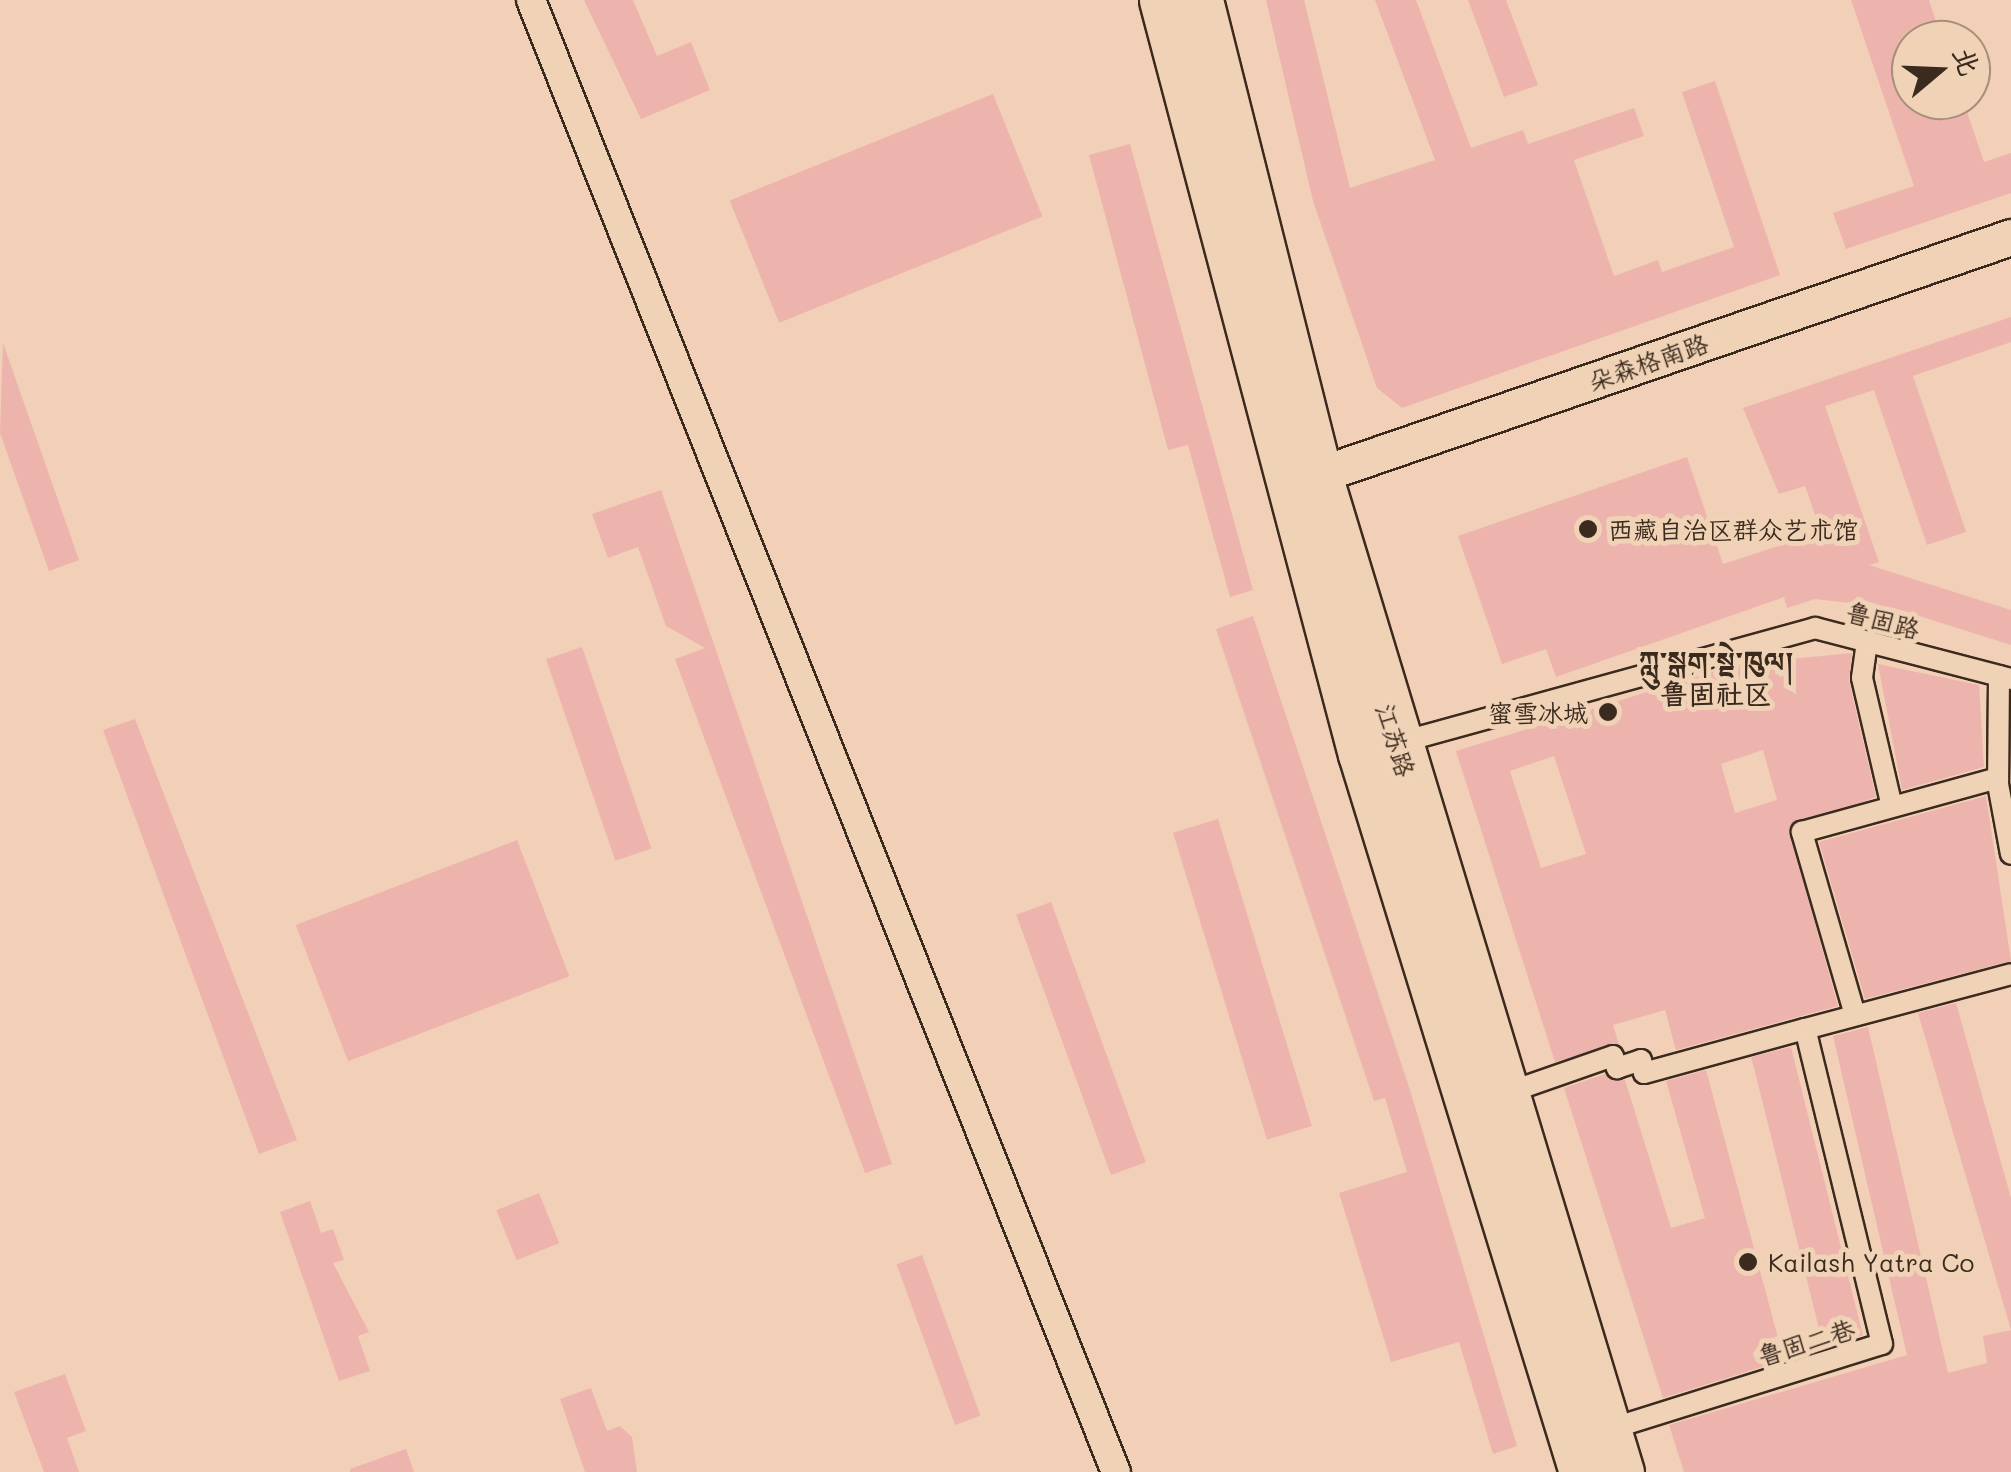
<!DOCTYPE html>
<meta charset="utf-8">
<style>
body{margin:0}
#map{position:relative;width:2011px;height:1472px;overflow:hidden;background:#f2cfb7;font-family:Mali,"LXGW WenKai TC","Noto Serif Tibetan",sans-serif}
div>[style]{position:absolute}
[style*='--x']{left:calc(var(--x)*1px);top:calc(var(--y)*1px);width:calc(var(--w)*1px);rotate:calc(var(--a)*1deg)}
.building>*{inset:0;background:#edb4ae;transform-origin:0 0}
.roads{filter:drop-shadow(2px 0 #3b2a1e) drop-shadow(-2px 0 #3b2a1e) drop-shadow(0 2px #3b2a1e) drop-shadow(0 -2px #3b2a1e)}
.pedestrian>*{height:20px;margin:-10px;padding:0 10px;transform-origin:10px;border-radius:10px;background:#f0d3b6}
.minor>*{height:28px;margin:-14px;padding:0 14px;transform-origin:14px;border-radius:14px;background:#f0d3b6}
.tertiary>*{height:35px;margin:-17.5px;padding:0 17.5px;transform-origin:17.5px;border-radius:17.5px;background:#f0d3b6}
.trunk>*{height:45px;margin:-22.5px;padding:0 22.5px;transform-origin:22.5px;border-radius:22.5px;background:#f0d3b6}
.dots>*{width:28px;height:28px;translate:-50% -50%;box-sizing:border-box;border:5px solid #f0d3b6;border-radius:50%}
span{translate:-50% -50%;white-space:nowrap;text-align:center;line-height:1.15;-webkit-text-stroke:10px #f0d3b6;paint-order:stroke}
.street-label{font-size:25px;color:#3b2a1e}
.poi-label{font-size:25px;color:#3b2a1e}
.left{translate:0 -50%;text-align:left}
.right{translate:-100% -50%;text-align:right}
.neighbourhood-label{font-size:28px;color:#3b2a1e;font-weight:700}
.north{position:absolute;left:1891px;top:20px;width:100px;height:100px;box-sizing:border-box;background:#f0d3b6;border:2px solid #a88f79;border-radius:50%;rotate:71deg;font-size:28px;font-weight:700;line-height:40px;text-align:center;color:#3b2a1e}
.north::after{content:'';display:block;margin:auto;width:35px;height:45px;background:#3b2a1e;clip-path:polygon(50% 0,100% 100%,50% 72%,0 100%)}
</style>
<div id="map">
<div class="building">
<div style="clip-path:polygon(584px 0,633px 0,657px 56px,691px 42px,710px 90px,641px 119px)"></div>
<div style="clip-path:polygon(1266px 0,1304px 0,1350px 188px,1435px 160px,1375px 0,1416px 0,1471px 148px,1523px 130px,1528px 144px,1634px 108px,1644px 136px,1574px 160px,1614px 276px,1658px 260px,1662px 272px,1734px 247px,1682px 92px,1715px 81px,1780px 275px,1402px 408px,1377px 388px,1313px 201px)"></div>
<div style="clip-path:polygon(1468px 0,1506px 0,1538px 85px,1504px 97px)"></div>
<div style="clip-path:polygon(1851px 0,1929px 0,1942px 40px,1911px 40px,1911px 100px,1963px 100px,1984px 162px,2011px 153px,2011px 193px,1846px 249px,1833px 213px,1914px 186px)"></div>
<div style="left:993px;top:94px;width:132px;height:284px;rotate:68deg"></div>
<div style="clip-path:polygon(1130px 144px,1253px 590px,1230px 597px,1188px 445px,1168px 450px,1089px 155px)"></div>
<div style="clip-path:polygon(2011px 317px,2011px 342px,1913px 376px,1966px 532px,1927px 545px,1874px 390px,1825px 406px,1879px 562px,1869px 565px,2011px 610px,2011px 645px,1894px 608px,1815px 599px,1787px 608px,1784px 597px,1556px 677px,1546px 649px,1502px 664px,1458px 536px,1687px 457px,1723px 564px,1821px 532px,1805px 486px,1779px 494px,1743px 408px)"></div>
<div style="clip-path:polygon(3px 343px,79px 560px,49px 571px,0 433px)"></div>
<div style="clip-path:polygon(661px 490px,892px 1164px,865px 1173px,675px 659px,705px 648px,666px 626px,638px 547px,608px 558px,592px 514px)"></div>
<div style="clip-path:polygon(1253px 616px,1410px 1090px,1517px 1446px,1493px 1454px,1459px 1342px,1391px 1362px,1339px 1193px,1407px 1172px,1385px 1098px,1374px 1101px,1216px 629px)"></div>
<div style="left:582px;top:647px;width:213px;height:38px;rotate:71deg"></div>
<div style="clip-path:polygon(evenodd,1852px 653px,1849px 681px,1876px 797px,1789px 830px,1838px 1006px,1676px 1050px,1665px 1010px,1613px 1025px,1619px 1044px,1555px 1062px,1456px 751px,1738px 664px,1852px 653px,1763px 750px,1777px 800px,1735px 813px,1721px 764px,1763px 750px,1852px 653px,1554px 756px,1586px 854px,1541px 868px,1510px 771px,1554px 756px)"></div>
<div style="clip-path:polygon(1878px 664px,1979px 685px,1984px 767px,1902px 790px)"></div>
<div style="clip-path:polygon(135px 719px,297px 1140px,259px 1154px,103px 730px)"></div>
<div style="clip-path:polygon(1986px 796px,2011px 961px,1865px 999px,1819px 842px)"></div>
<div style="left:1218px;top:819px;width:321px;height:47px;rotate:73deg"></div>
<div style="left:517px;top:840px;width:146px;height:237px;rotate:69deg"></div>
<div style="left:1051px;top:902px;width:277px;height:37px;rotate:70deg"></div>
<div style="clip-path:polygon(1956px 1003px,2011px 1198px,2011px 1330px,1918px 1013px)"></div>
<div style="clip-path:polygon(1868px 1027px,1948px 1373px,1987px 1363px,1983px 1336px,2011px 1330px,2011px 1472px,1684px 1472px,1669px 1425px,1907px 1355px,1833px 1036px)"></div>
<div style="left:1791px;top:1047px;width:297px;height:41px;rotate:76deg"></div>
<div style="clip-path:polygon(1706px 1070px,1784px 1360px,1663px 1398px,1564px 1088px,1605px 1074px,1625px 1080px,1671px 1228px,1705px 1218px,1666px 1081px)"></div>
<div style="left:539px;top:1193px;width:54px;height:46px;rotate:68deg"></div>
<div style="clip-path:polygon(310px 1201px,321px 1233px,333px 1229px,344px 1260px,333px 1263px,369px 1332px,358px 1336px,370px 1371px,339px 1381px,280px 1212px)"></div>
<div style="left:922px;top:1255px;width:171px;height:27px;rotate:70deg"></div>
<div style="clip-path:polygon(65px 1374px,86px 1431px,67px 1438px,79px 1472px,44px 1472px,14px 1392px)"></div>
<div style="clip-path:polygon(591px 1388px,607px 1431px,620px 1426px,632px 1437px,637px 1472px,585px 1472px,560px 1399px)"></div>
<div style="clip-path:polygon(406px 1449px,414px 1472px,350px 1472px,350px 1469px)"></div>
</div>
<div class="roads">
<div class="pedestrian">
<div style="--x:1867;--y:642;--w:36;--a:98"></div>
<div style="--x:1862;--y:678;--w:132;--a:76.9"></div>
<div style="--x:1999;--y:676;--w:108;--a:90.5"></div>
<div style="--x:1998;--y:784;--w:71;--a:79.5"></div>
<div style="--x:1398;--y:743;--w:433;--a:-15.4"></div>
<div style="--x:1815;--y:628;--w:203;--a:14.6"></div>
<div style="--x:1855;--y:1015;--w:191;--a:-106.2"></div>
<div style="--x:1802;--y:832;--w:203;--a:-15.4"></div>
<div style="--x:1504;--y:1094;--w:115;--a:-19.2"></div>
<div style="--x:1613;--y:1056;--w:13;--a:72"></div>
<div style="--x:1617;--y:1068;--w:25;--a:-18"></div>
<div style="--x:1641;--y:1060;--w:13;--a:77"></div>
<div style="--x:1644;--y:1073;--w:167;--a:-15.3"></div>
<div style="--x:1607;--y:1430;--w:288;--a:-17.4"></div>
<div style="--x:1882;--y:1344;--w:324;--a:-103.7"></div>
<div style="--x:1805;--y:1029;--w:213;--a:-14.9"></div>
</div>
<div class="minor">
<div style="--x:531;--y:0;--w:1584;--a:68.33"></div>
</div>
<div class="tertiary">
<div style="--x:1295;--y:483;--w:757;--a:-18.96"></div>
</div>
<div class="trunk">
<div style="--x:1162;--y:0;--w:780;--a:75.22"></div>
<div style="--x:1361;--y:754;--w:751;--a:72.89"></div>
<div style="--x:1200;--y:0;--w:490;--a:75.9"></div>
<div style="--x:1319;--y:475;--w:1042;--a:73.15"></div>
</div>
</div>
<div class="dots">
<div style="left:1588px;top:529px;background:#3b2a1e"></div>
<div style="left:1608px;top:712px;background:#3b2a1e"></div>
<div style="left:1748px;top:1262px;background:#3b2a1e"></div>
</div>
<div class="street-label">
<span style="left:1648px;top:362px;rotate:-19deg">朵森格南路</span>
<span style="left:1883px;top:620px;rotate:15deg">鲁固路</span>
<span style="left:1396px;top:740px;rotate:73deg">江苏路</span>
<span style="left:1806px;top:1342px;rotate:-17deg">鲁固二巷</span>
</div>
<div class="poi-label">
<span class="left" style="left:1608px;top:529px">西藏自治区群众艺术馆</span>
<span class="right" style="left:1588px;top:712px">蜜雪冰城</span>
<span class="left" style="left:1768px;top:1262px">Kailash Yatra Co</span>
</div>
<div class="neighbourhood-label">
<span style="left:1716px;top:677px">ཀླུ་སྒུག་སྡེ་ཁུལ།<br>鲁固社区</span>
</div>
<div class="north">北</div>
</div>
